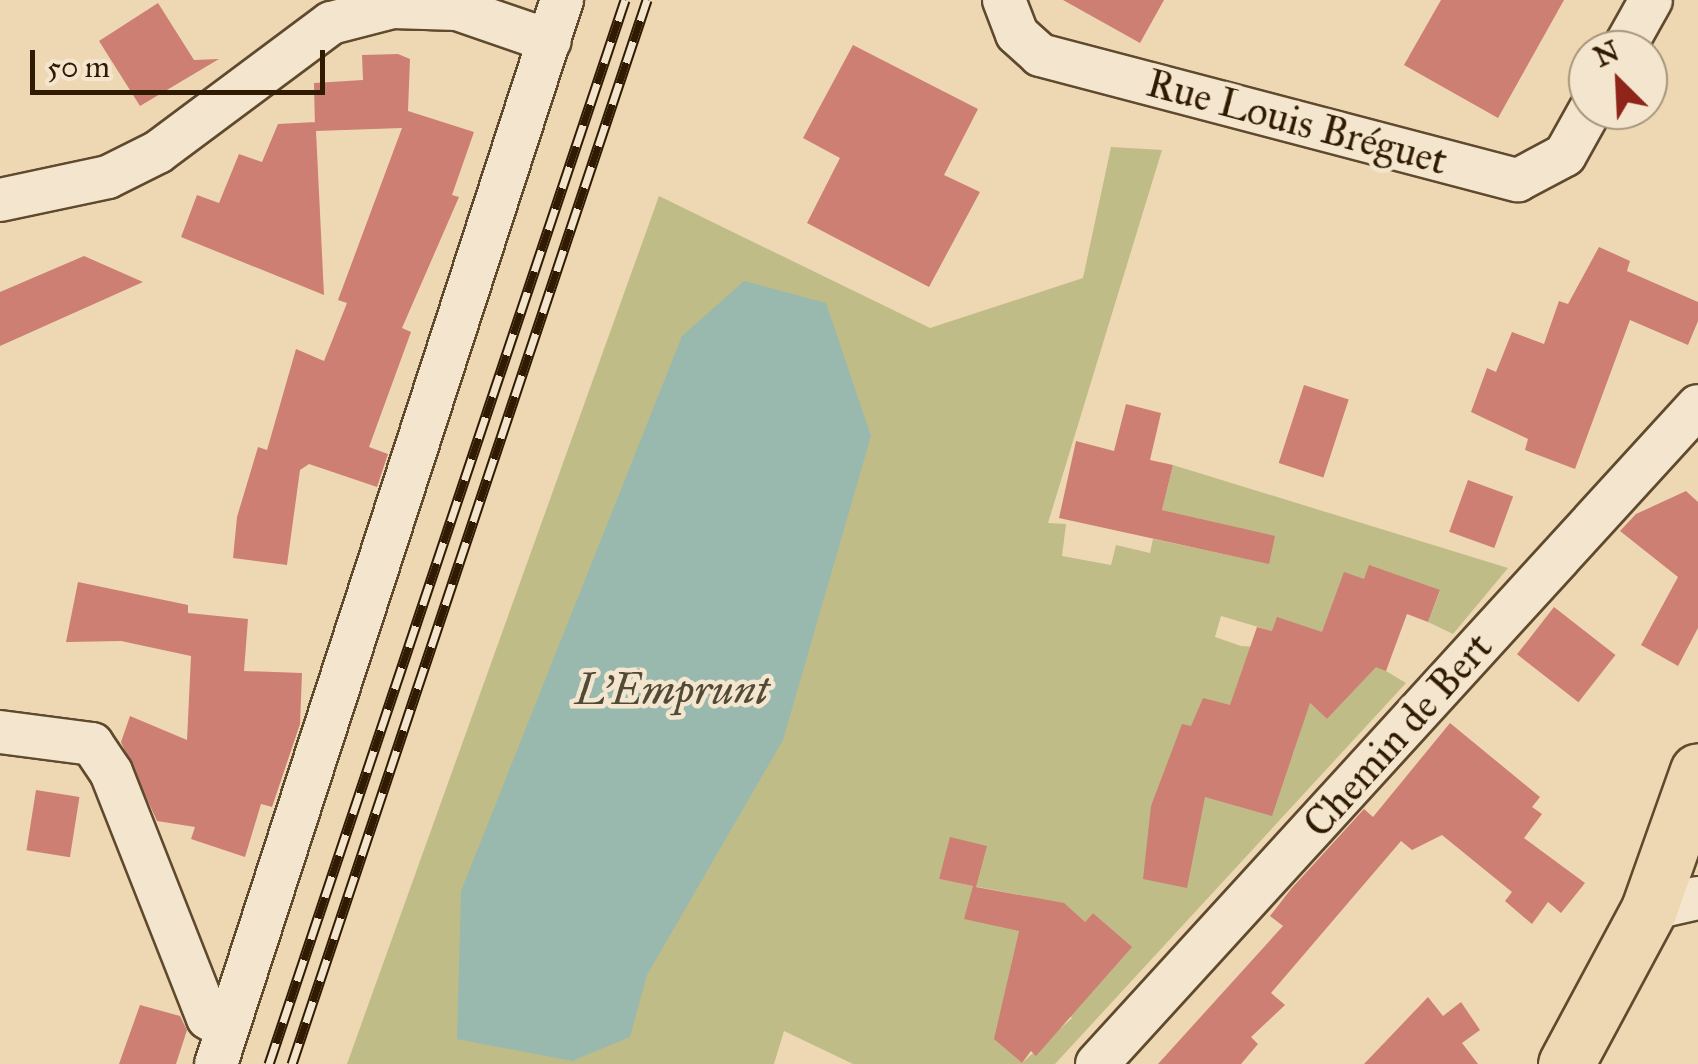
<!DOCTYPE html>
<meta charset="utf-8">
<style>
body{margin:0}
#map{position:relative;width:1698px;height:1064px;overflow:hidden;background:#eed8b3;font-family:"IM FELL Great Primer",serif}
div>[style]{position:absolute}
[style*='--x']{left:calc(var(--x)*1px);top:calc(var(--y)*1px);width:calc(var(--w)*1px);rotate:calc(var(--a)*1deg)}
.green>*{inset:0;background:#bfbc88}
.water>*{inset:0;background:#99b9af}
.building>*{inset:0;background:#cc7f72;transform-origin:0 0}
.roads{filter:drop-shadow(2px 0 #604a2e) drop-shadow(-2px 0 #604a2e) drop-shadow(0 2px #604a2e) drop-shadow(0 -2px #604a2e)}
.minor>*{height:42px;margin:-21px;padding:0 21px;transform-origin:21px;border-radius:21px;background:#f4e6ce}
.major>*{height:55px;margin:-27.5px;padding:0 27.5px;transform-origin:27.5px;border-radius:27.5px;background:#eed8b3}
.rail>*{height:11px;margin-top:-5.5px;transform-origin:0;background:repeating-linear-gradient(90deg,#f4e6ce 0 22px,#301b02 0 44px);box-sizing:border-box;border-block:2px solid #301b02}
span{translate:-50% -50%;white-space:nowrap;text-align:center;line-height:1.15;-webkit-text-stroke:9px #f4e6ce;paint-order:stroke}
.street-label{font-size:40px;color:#301b02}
.water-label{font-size:42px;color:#504a36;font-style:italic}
.north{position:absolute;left:1568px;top:30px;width:100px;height:100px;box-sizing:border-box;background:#f4e6ce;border:2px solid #a6957c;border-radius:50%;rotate:336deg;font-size:28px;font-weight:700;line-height:40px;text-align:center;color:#301b02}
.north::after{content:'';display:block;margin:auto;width:35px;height:45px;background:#8f2418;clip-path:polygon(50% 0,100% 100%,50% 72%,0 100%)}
.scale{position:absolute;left:30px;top:50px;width:295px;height:45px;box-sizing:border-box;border:5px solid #301b02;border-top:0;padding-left:12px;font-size:30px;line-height:35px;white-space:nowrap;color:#301b02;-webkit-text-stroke:8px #f4e6ce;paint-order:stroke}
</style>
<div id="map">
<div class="green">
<div style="clip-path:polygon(evenodd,1111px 147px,1162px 150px,1048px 523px,1066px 524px,1062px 556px,1111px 565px,1116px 545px,1150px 553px,1153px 539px,1257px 561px,1239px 528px,1162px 510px,1173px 465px,1508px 568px,1453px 634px,1428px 622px,1440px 591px,1370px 566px,1386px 671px,1406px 683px,1055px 1064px,853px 1064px,784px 1031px,774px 1064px,347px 1064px,659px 196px,930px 328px,1083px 278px,1111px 147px,1221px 616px,1272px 631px,1259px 647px,1241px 646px,1215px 637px,1221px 616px,1111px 147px,1365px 678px,1327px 719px,1286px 681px,1365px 678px,1111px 147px,1203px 699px,1301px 728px,1293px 754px,1199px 708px,1203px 699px,1111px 147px,952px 838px,986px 846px,973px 886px,939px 879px,952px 838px,1111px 147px,973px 886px,1026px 896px,1085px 922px,1093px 913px,1131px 947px,1025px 973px,1072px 1018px,1022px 1063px,995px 1039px,1019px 931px,973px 886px)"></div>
</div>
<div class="water">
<div style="clip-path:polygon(744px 281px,826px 303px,871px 436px,783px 740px,647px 975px,630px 1037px,572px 1061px,457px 1039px,461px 891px,682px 336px)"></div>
</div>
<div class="building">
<div style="clip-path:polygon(1063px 0,1164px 0,1140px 43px)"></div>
<div style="clip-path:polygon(1441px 0,1564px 0,1498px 118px,1404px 65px)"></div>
<div style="clip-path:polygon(158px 3px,194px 60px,219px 59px,140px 106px,99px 41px)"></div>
<div style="clip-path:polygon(853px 45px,978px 109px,944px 175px,980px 192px,929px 287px,807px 223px,840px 158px,803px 138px)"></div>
<div style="clip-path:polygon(398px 54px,410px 59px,408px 111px,474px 132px,452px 195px,459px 197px,402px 328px,411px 332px,369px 447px,388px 454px,377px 487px,309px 464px,300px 470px,287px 565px,233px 558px,237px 517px,258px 447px,267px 450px,296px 349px,324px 361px,347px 303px,338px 300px,402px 128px,316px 131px,324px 295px,181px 237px,197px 195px,219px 203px,239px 154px,262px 162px,278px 124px,315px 122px,315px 129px,314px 83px,363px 80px,362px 55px)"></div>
<div style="clip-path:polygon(1599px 247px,1630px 261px,1627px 271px,1698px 302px,1698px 321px,1688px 345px,1630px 320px,1575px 469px,1525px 450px,1528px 439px,1471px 412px,1487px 368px,1496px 372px,1512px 332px,1544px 344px,1559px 301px,1568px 304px)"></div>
<div style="clip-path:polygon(84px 256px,143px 282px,0 346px,0 292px)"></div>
<div style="left:1304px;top:385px;width:47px;height:82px;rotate:18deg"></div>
<div style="clip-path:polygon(1126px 404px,1161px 413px,1150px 460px,1173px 465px,1162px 510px,1275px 536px,1269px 564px,1059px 518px,1076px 441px,1114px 451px)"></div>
<div style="left:1468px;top:480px;width:48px;height:55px;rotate:20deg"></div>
<div style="clip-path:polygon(1686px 491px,1698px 502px,1698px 628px,1678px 666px,1641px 645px,1678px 577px,1620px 531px,1636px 514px)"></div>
<div style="clip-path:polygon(1369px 565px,1440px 590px,1428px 622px,1407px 614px,1386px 671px,1376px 667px,1327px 719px,1310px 703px,1272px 816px,1205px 797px,1187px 888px,1143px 879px,1151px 806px,1182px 724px,1191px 726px,1203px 698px,1230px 705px,1257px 627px,1272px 631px,1277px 617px,1322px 632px,1344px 572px,1364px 579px)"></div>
<div style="clip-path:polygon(78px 582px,188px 605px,188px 613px,248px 619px,244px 671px,302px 673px,300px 724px,272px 807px,261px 804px,245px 857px,191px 839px,195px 827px,157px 821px,121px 742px,130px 716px,187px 740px,191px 656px,121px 641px,66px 642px)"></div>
<div style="left:1554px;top:607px;width:78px;height:60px;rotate:38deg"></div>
<div style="clip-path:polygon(1450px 723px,1540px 797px,1532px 807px,1542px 814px,1524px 838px,1585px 883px,1561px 913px,1548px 902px,1532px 924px,1505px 901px,1512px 892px,1442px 835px,1412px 850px,1401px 841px,1271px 993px,1285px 1005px,1251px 1037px,1258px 1044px,1241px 1064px,1158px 1064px,1283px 926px,1270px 916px,1291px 889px,1364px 809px,1373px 817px)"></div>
<div style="left:36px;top:790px;width:44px;height:61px;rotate:9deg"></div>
<div style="clip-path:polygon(950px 837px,987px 846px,976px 887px,1064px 903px,1085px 922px,1093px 913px,1132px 947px,1036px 1056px,1031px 1051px,1022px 1063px,994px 1039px,1019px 931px,964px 919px,973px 886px,939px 879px)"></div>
<div style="clip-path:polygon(1428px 997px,1443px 1016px,1461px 1002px,1480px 1030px,1462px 1043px,1478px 1064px,1364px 1064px)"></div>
<div style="clip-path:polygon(140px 1005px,180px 1016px,187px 1030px,176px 1064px,119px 1064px)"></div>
</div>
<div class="roads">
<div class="minor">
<div style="--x:1004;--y:0;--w:36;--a:69"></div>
<div style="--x:1017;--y:34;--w:31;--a:42"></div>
<div style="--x:1040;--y:55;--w:494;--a:14.7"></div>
<div style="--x:1518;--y:180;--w:53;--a:-28"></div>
<div style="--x:1565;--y:155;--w:51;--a:-60.9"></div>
<div style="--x:1623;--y:50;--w:57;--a:-60.8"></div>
<div style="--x:0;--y:200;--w:110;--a:-12"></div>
<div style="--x:108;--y:177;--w:56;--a:-26.6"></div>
<div style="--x:158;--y:152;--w:216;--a:-36.7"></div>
<div style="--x:331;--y:23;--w:64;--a:-14.5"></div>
<div style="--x:393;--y:7;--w:64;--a:1.8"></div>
<div style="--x:457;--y:9;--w:98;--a:19"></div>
<div style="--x:0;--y:732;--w:93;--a:7.4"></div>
<div style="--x:92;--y:744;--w:34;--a:56"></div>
<div style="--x:111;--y:772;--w:264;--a:68.5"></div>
<div style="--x:208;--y:1018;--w:21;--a:31"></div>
<div style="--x:1649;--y:909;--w:50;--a:-12.7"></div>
<div style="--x:216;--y:1064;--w:1119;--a:-71.99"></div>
<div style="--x:1097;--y:1064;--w:891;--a:-47.59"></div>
</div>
<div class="major">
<div style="--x:1566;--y:1064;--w:176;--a:-61.8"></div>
<div style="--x:1649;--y:909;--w:146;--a:-70.5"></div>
</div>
</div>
<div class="rail">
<div style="--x:269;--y:1064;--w:1122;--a:-71.5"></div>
<div style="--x:292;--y:1064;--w:1122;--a:-71.55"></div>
</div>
<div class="street-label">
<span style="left:1297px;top:122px;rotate:15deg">Rue Louis Bréguet</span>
<span style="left:1398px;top:735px;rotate:-48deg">Chemin de Bert</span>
</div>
<div class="water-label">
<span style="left:672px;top:690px">L'Emprunt</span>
</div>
<div class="north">N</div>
<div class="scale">50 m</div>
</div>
